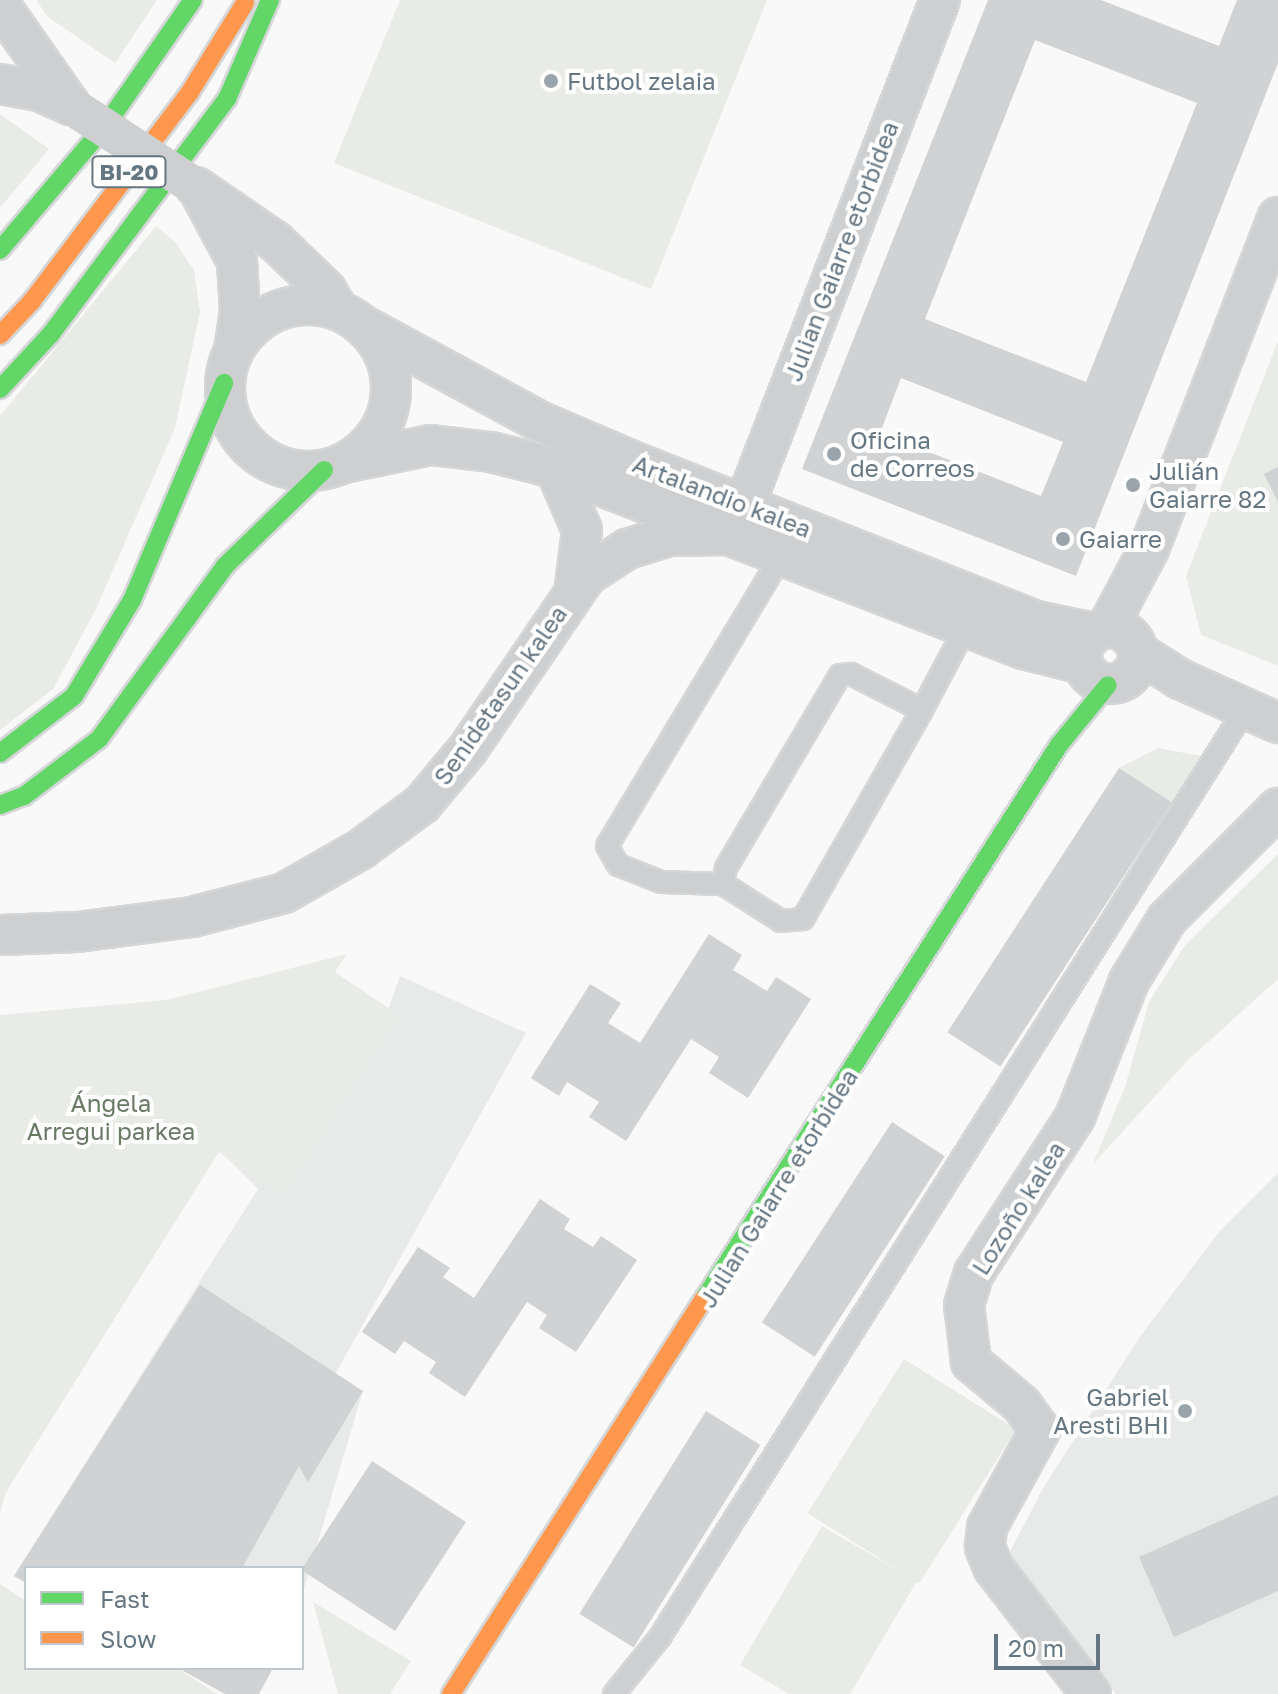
<!DOCTYPE html>
<meta charset="utf-8">
<style>
body{margin:0}
#map{position:relative;width:1278px;height:1694px;overflow:hidden;background:#f9f9f9;font-family:"Golos Text",sans-serif}
div>[style]{position:absolute}
[style*='--x']{left:calc(var(--x)*1px);top:calc(var(--y)*1px);width:calc(var(--w)*1px);rotate:calc(var(--a)*1deg)}
.built>*{inset:0;background:#e8e9e9}
.green>*{inset:0;background:#e8ebe6;transform-origin:0 0}
.building>*{inset:0;background:#d0d2d3;transform-origin:0 0}
.roads{filter:drop-shadow(2px 0 #d5d6d7) drop-shadow(-2px 0 #d5d6d7) drop-shadow(0 2px #d5d6d7) drop-shadow(0 -2px #d5d6d7)}
.lane>*{height:20px;margin:-10px;padding:0 10px;transform-origin:10px;border-radius:10px;background:#cecfd0}
.street>*{height:38px;margin:-19px;padding:0 19px;transform-origin:19px;border-radius:19px;background:#cecfd0}
.street>.ring{margin:-19px;padding:0;box-sizing:content-box;background:none;border:38px solid #cecfd0;border-radius:50%}
.fast>*{height:18px;margin:-9px;padding:0 9px;transform-origin:9px;border-radius:9px;background:#63d668}
.slow>*{height:18px;margin:-9px;padding:0 9px;transform-origin:9px;border-radius:9px;background:#ff974d}
.street-bridge>*{height:38px;margin:-19px;padding:0 19px;transform-origin:19px;border-radius:19px;background:#cecfd0}
.dots>*{width:22px;height:22px;translate:-50% -50%;box-sizing:border-box;border:4px solid #fff;border-radius:50%}
span{translate:-50% -50%;white-space:nowrap;text-align:center;line-height:1.15;-webkit-text-stroke:8px #fff;paint-order:stroke}
.shield-label span{padding:2px 6px;background:#fff;border:2px solid;border-radius:6px;-webkit-text-stroke-width:0}
.shield-label{font-size:22px;color:#657683;font-weight:700}
.poi-label{font-size:24px;color:#657683}
.left{translate:0 -50%;text-align:left}
.right{translate:-100% -50%;text-align:right}
.street-label{font-size:24px;color:#657683}
.park-label{font-size:24px;color:#687a64}
.legend{position:absolute;left:24px;top:1566px;width:280px;height:104px;box-sizing:border-box;background:#fff;border:2px solid #c1c8cd;margin:0;padding:10px 14px;list-style:none;font-size:24px;color:#657683}
.legend li{display:flex;align-items:center;gap:16px;height:40px}
.legend b{width:40px;border:2px solid #c1c8cd}
.scale{position:absolute;left:994px;top:1634px;width:106px;height:36px;box-sizing:border-box;border:4px solid #657683;border-top:0;padding-left:10px;font-size:24px;line-height:28px;white-space:nowrap;color:#657683;-webkit-text-stroke:6px #fff;paint-order:stroke}
</style>
<div id="map">
<div class="built">
<div style="clip-path:polygon(400px 976px,526px 1033px,333px 1378px,363px 1391px,302px 1595px,302px 1568px,26px 1568px,26px 1583px,14px 1576px,258px 1189px,220px 1151px,384px 1021px)"></div>
<div style="clip-path:polygon(1278px 1173px,1278px 1694px,1116px 1694px,1009px 1553px,1045px 1485px,1139px 1338px,1219px 1232px)"></div>
</div>
<div class="green">
<div style="clip-path:polygon(36px 0,157px 0,115px 63px,48px 17px)"></div>
<div style="clip-path:polygon(400px 0,767px 0,651px 289px,334px 163px)"></div>
<div style="clip-path:polygon(0 114px,49px 149px,0 208px)"></div>
<div style="clip-path:polygon(156px 226px,175px 242px,194px 270px,200px 312px,175px 428px,95px 611px,53px 689px,0 730px,0 416px)"></div>
<div style="clip-path:polygon(1278px 341px,1278px 666px,1201px 635px,1186px 576px)"></div>
<div style="clip-path:polygon(1158px 748px,1201px 756px,1172px 802px,1119px 768px)"></div>
<div style="clip-path:polygon(1278px 854px,1278px 979px,1189px 1059px,1093px 1164px,1125px 1087px,1149px 1002px,1185px 945px)"></div>
<div style="clip-path:polygon(347px 954px,335px 972px,399px 1015px,283px 1196px,219px 1152px,6px 1492px,0 1513px,0 1015px,166px 1000px)"></div>
<div style="left:904px;top:1359px;width:132px;height:182px;rotate:32deg"></div>
<div style="clip-path:polygon(822px 1526px,917px 1581px,850px 1694px,789px 1694px,740px 1665px)"></div>
<div style="clip-path:polygon(0 1584px,26px 1601px,26px 1668px,177px 1668px,217px 1694px,0 1694px)"></div>
<div style="clip-path:polygon(313px 1602px,411px 1661px,390px 1694px,338px 1694px)"></div>
</div>
<div class="building">
<div style="clip-path:polygon(evenodd,988px 0,1101px 0,1219px 46px,1237px 0,1278px 0,1278px 63px,1076px 576px,802px 469px,988px 0,1035px 40px,1197px 103px,1086px 382px,925px 319px,1035px 40px,988px 0,901px 378px,1063px 442px,1041px 496px,880px 433px,901px 378px)"></div>
<div style="clip-path:polygon(1278px 467px,1278px 502px,1264px 474px)"></div>
<div style="left:1119px;top:768px;width:63px;height:315px;rotate:33deg"></div>
<div style="clip-path:polygon(709px 934px,742px 955px,733px 970px,767px 991px,776px 977px,811px 999px,748px 1098px,709px 1073px,719px 1057px,691px 1039px,626px 1141px,589px 1117px,599px 1102px,567px 1082px,559px 1096px,531px 1078px,590px 984px,621px 1003px,608px 1023px,640px 1043px)"></div>
<div style="left:892px;top:1122px;width:63px;height:239px;rotate:33deg"></div>
<div style="clip-path:polygon(540px 1199px,570px 1219px,564px 1229px,593px 1247px,601px 1236px,637px 1260px,576px 1352px,539px 1328px,547px 1315px,527px 1302px,465px 1397px,429px 1373px,436px 1362px,404px 1341px,395px 1354px,362px 1332px,418px 1247px,450px 1268px,443px 1277px,474px 1298px)"></div>
<div style="clip-path:polygon(200px 1285px,363px 1391px,308px 1482px,299px 1466px,242px 1568px,26px 1568px,26px 1583px,14px 1576px)"></div>
<div style="left:706px;top:1411px;width:64px;height:239px;rotate:32deg"></div>
<div style="left:372px;top:1461px;width:112px;height:130px;rotate:33deg"></div>
<div style="clip-path:polygon(1278px 1495px,1278px 1591px,1174px 1637px,1139px 1557px)"></div>
<div style="clip-path:polygon(178px 1668px,273px 1668px,259px 1694px,225px 1694px)"></div>
</div>
<div class="roads">
<div class="lane">
<div style="--x:922;--y:710;--w:80;--a:-153.1"></div>
<div style="--x:851;--y:674;--w:11;--a:175"></div>
<div style="--x:840;--y:675;--w:224;--a:120.6"></div>
<div style="--x:726;--y:868;--w:16;--a:101"></div>
<div style="--x:723;--y:884;--w:69;--a:32.5"></div>
<div style="--x:781;--y:921;--w:22;--a:-5"></div>
<div style="--x:803;--y:919;--w:241;--a:-60.3"></div>
<div style="--x:922;--y:710;--w:94;--a:-62.1"></div>
<div style="--x:723;--y:884;--w:62;--a:-178.2"></div>
<div style="--x:661;--y:882;--w:46;--a:-158.4"></div>
<div style="--x:618;--y:865;--w:22;--a:-120"></div>
<div style="--x:607;--y:846;--w:338;--a:-59"></div>
<div style="--x:614;--y:1694;--w:73;--a:-51.1"></div>
<div style="--x:660;--y:1637;--w:1098;--a:-57.76"></div>
</div>
<div class="street">
<div style="--x:0;--y:5;--w:122;--a:55"></div>
<div style="--x:0;--y:84;--w:40;--a:10"></div>
<div style="--x:39;--y:91;--w:34;--a:24"></div>
<div style="--x:196;--y:187;--w:96;--a:34.4"></div>
<div style="--x:275;--y:241;--w:71;--a:43.9"></div>
<div style="--x:326;--y:290;--w:23;--a:59"></div>
<div style="--x:202;--y:196;--w:74;--a:61.7"></div>
<div style="--x:237;--y:261;--w:51;--a:86.6"></div>
<div style="--x:240;--y:312;--w:36;--a:99"></div>
<div class="ring" style="left:225px;top:305px;width:128px;height:128px"></div>
<div style="--x:364;--y:326;--w:201;--a:28.5"></div>
<div style="--x:541;--y:422;--w:110;--a:23.1"></div>
<div style="--x:642;--y:465;--w:425;--a:21.6"></div>
<div style="--x:1037;--y:621;--w:58;--a:11.9"></div>
<div style="--x:344;--y:463;--w:89;--a:-11.7"></div>
<div style="--x:431;--y:445;--w:60;--a:6.7"></div>
<div style="--x:491;--y:452;--w:66;--a:14"></div>
<div style="--x:555;--y:468;--w:502;--a:21.14"></div>
<div style="--x:1023;--y:649;--w:62;--a:14"></div>
<div style="--x:555;--y:468;--w:68;--a:66.5"></div>
<div style="--x:582;--y:530;--w:56;--a:97.1"></div>
<div style="--x:745;--y:504;--w:540;--a:-68.85"></div>
<div style="--x:1107;--y:628;--w:89;--a:-62"></div>
<div style="--x:1149;--y:549;--w:356;--a:-68.8"></div>
<div class="ring" style="left:1082px;top:628px;width:18px;height:18px"></div>
<div style="--x:1139;--y:653;--w:49;--a:32.4"></div>
<div style="--x:1180;--y:679;--w:107;--a:24.2"></div>
<div style="--x:0;--y:935;--w:78;--a:-2.2"></div>
<div style="--x:78;--y:932;--w:115;--a:-7.5"></div>
<div style="--x:192;--y:917;--w:95;--a:-14.6"></div>
<div style="--x:284;--y:893;--w:89;--a:-29.7"></div>
<div style="--x:361;--y:849;--w:76;--a:-36.4"></div>
<div style="--x:422;--y:804;--w:72;--a:-50.1"></div>
<div style="--x:468;--y:749;--w:209;--a:-55.7"></div>
<div style="--x:586;--y:576;--w:49;--a:-33.4"></div>
<div style="--x:627;--y:549;--w:44;--a:-17.2"></div>
<div style="--x:669;--y:536;--w:58;--a:-1"></div>
<div style="--x:1091;--y:1694;--w:160;--a:-127.7"></div>
<div style="--x:993;--y:1567;--w:22;--a:-112"></div>
<div style="--x:985;--y:1547;--w:20;--a:-84"></div>
<div style="--x:987;--y:1527;--w:111;--a:-61.3"></div>
<div style="--x:1040;--y:1430;--w:31;--a:-126"></div>
<div style="--x:1022;--y:1405;--w:67;--a:-139.9"></div>
<div style="--x:971;--y:1362;--w:57;--a:-97"></div>
<div style="--x:964;--y:1305;--w:34;--a:-73"></div>
<div style="--x:974;--y:1273;--w:186;--a:-57.1"></div>
<div style="--x:1075;--y:1117;--w:146;--a:-68.3"></div>
<div style="--x:1129;--y:981;--w:73;--a:-58.5"></div>
<div style="--x:1167;--y:919;--w:157;--a:-45"></div>
</div>
<div class="fast">
<div style="--x:0;--y:250;--w:164;--a:-49.7"></div>
<div style="--x:106;--y:125;--w:152;--a:-55.2"></div>
<div style="--x:0;--y:389;--w:75;--a:-47.2"></div>
<div style="--x:51;--y:334;--w:294;--a:-53.2"></div>
<div style="--x:227;--y:99;--w:108;--a:-66.5"></div>
<div style="--x:0;--y:753;--w:93;--a:-37.6"></div>
<div style="--x:74;--y:696;--w:112;--a:-58.9"></div>
<div style="--x:132;--y:600;--w:236;--a:-67"></div>
<div style="--x:0;--y:805;--w:26;--a:-21"></div>
<div style="--x:24;--y:796;--w:94;--a:-37.2"></div>
<div style="--x:99;--y:739;--w:214;--a:-53.9"></div>
<div style="--x:225;--y:566;--w:138;--a:-44.1"></div>
<div style="--x:704;--y:1299;--w:658;--a:-57.35"></div>
<div style="--x:1059;--y:745;--w:77;--a:-50.8"></div>
</div>
<div class="slow">
<div style="--x:0;--y:335;--w:47;--a:-46.7"></div>
<div style="--x:32;--y:301;--w:262;--a:-52.9"></div>
<div style="--x:190;--y:92;--w:105;--a:-58.3"></div>
<div style="--x:451;--y:1694;--w:469;--a:-57.4"></div>
</div>
</div>
<div class="street-bridge">
<div style="--x:70;--y:105;--w:150;--a:33.1"></div>
</div>
<div class="dots">
<div style="left:551px;top:81px;background:#99a4ac"></div>
<div style="left:834px;top:454px;background:#99a4ac"></div>
<div style="left:1133px;top:485px;background:#99a4ac"></div>
<div style="left:1063px;top:539px;background:#99a4ac"></div>
<div style="left:1185px;top:1411px;background:#99a4ac"></div>
</div>
<div class="shield-label">
<span style="left:129px;top:172px">BI-20</span>
</div>
<div class="poi-label">
<span class="left" style="left:567px;top:81px">Futbol zelaia</span>
<span class="left" style="left:850px;top:454px">Oficina<br>de Correos</span>
<span class="left" style="left:1149px;top:485px">Julián<br>Gaiarre 82</span>
<span class="left" style="left:1079px;top:539px">Gaiarre</span>
<span class="right" style="left:1169px;top:1411px">Gabriel<br>Aresti BHI</span>
</div>
<div class="street-label">
<span style="left:841px;top:251px;rotate:-69deg">Julian Gaiarre etorbidea</span>
<span style="left:722px;top:496px;rotate:21deg">Artalandio kalea</span>
<span style="left:500px;top:695px;rotate:-55deg">Senidetasun kalea</span>
<span style="left:778px;top:1188px;rotate:-58deg">Julian Gaiarre etorbidea</span>
<span style="left:1018px;top:1208px;rotate:-58deg">Lozoño kalea</span>
</div>
<div class="park-label">
<span style="left:111px;top:1117px">Ángela<br>Arregui parkea</span>
</div>
<ul class="legend">
<li><b style="height:10px;background:#63d668"></b>Fast</li>
<li><b style="height:10px;background:#ff974d"></b>Slow</li>
</ul>
<div class="scale">20 m</div>
</div>
